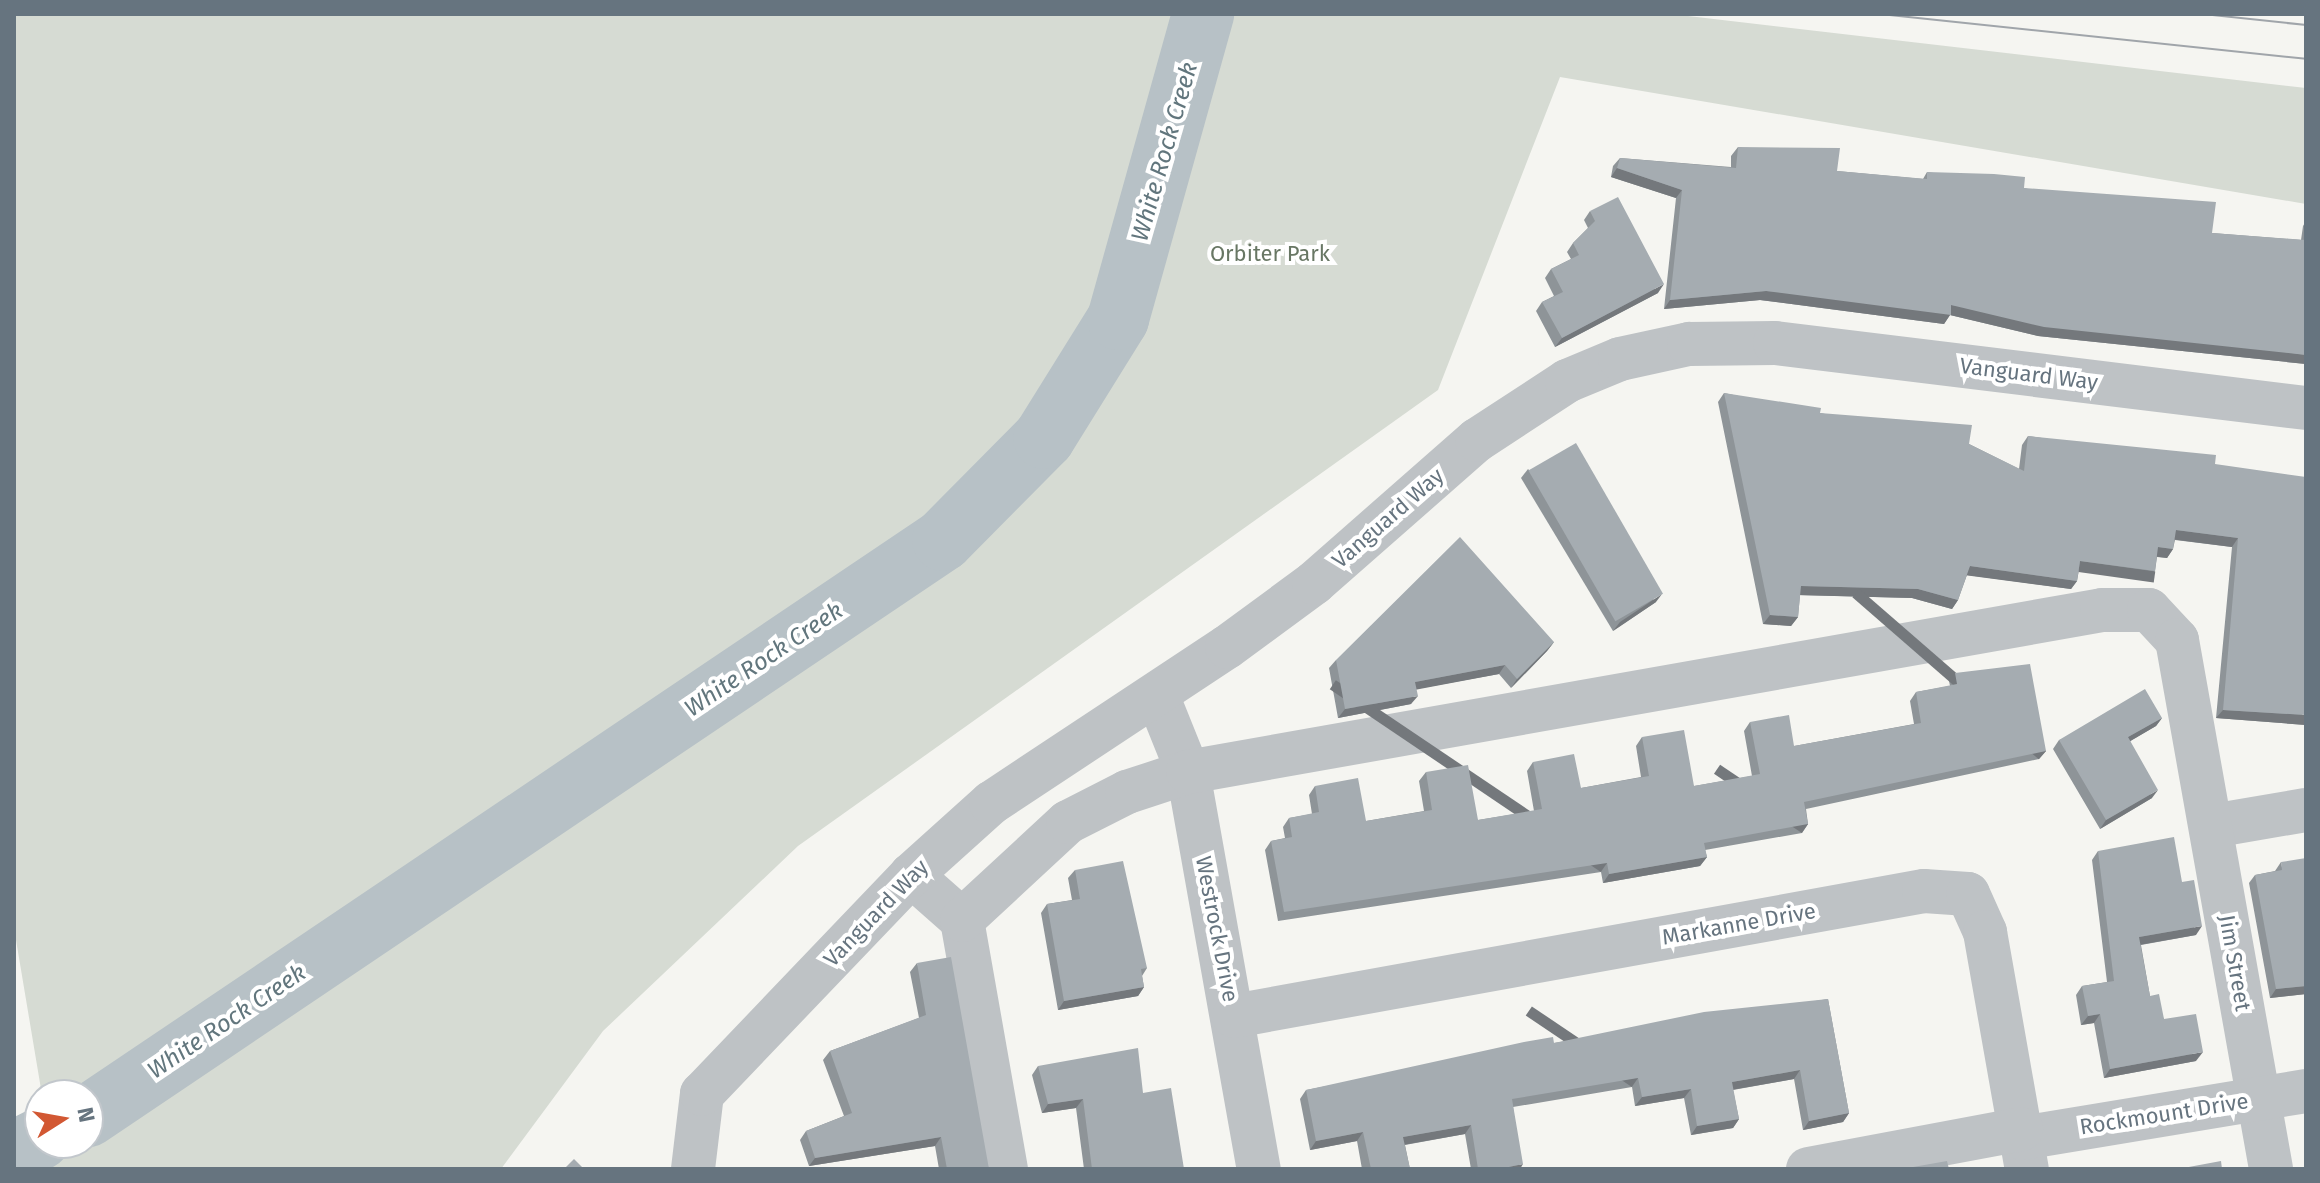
<!DOCTYPE html>
<style>
body{margin:0}
#map{position:relative;width:2320px;height:1183px;overflow:hidden;background:#f5f5f1;font-family:"Fira Sans",sans-serif}
div>[style]{position:absolute}
[style*='--x']{left:calc(var(--x)*1px);top:calc(var(--y)*1px);width:calc(var(--w)*1px);rotate:calc(var(--a)*1deg)}
.green>*{inset:0;background:#d6dbd3}
.river>*{height:62px;margin:-31px;padding:0 31px;transform-origin:31px;border-radius:31px;background:#b7c1c6}
.minor>*{height:44px;margin:-22px;padding:0 22px;transform-origin:22px;border-radius:22px;background:#bec2c5}
.tram>*{height:2px;margin:-1px;padding:0 1px;transform-origin:1px;border-radius:1px;background:#a0a5aa}
.wall>*{inset:0;background:#8e9498}
.shaded-wall>*{inset:0;background:#74787c;transform-origin:0 0}
.building>*{inset:0;background:#a5acb1;transform-origin:0 0}
span{translate:-50% -50%;white-space:nowrap;text-align:center;line-height:1.15;-webkit-text-stroke:8px #fff;paint-order:stroke}
.park-label{font-size:22px;color:#687764}
.street-label{font-size:22px;color:#66747f}
.water-label{font-size:24px;color:#62767d;font-style:italic}
.frame{position:absolute;inset:0;border:16px solid #66747f;pointer-events:none}
.north{position:absolute;left:24px;top:1079px;width:80px;height:80px;box-sizing:border-box;background:#fff;border:2px solid #c2c7cc;border-radius:50%;rotate:79deg;font-size:22px;font-weight:700;line-height:32px;text-align:center;color:#66747f}
.north::after{content:'';display:block;margin:auto;width:28px;height:36px;background:#d25833;clip-path:polygon(50% 0,100% 100%,50% 72%,0 100%)}
</style>
<div id="map">
<div class="green">
<div style="clip-path:polygon(14px 14px,1671px 14px,2306px 88px,2306px 204px,1560px 77px,1438px 390px,798px 846px,603px 1031px,501px 1169px,49px 1169px,47px 1143px,88px 1143px,88px 1095px,42px 1095px,14px 928px)"></div>
</div>
<div class="river">
<div style="--x:88;--y:1116;--w:1031;--a:-33.97"></div>
<div style="--x:943;--y:540;--w:144;--a:-45.3"></div>
<div style="--x:1044;--y:438;--w:140;--a:-58.1"></div>
<div style="--x:1118;--y:319;--w:317;--a:-74.4"></div>
<div style="--x:14;--y:1152;--w:29;--a:-27"></div>
</div>
<div class="minor">
<div style="--x:1157;--y:695;--w:83;--a:68.1"></div>
<div style="--x:1188;--y:772;--w:403;--a:79.9"></div>
<div style="--x:2212;--y:826;--w:95;--a:-9.7"></div>
<div style="--x:911;--y:875;--w:68;--a:41.4"></div>
<div style="--x:962;--y:920;--w:253;--a:80"></div>
<div style="--x:962;--y:920;--w:144;--a:-42.8"></div>
<div style="--x:1068;--y:822;--w:66;--a:-27"></div>
<div style="--x:1127;--y:792;--w:64;--a:-18.2"></div>
<div style="--x:1188;--y:772;--w:928;--a:-10.05"></div>
<div style="--x:2102;--y:610;--w:47;--a:0"></div>
<div style="--x:2149;--y:610;--w:41;--a:47"></div>
<div style="--x:2177;--y:640;--w:537;--a:79.92"></div>
<div style="--x:1234;--y:1016;--w:701;--a:-10.27"></div>
<div style="--x:1924;--y:891;--w:44;--a:3.9"></div>
<div style="--x:1968;--y:894;--w:42;--a:65.9"></div>
<div style="--x:1985;--y:932;--w:241;--a:80"></div>
<div style="--x:2022;--y:1138;--w:288;--a:-9.4"></div>
<div style="--x:693;--y:1169;--w:76;--a:-83.2"></div>
<div style="--x:702;--y:1094;--w:303;--a:-46.3"></div>
<div style="--x:911;--y:875;--w:108;--a:-42"></div>
<div style="--x:991;--y:803;--w:283;--a:-33.5"></div>
<div style="--x:1227;--y:647;--w:108;--a:-36.3"></div>
<div style="--x:1314;--y:583;--w:217;--a:-41.3"></div>
<div style="--x:1477;--y:440;--w:108;--a:-33.2"></div>
<div style="--x:1567;--y:381;--w:57;--a:-22.5"></div>
<div style="--x:1620;--y:359;--w:71;--a:-12.3"></div>
<div style="--x:1689;--y:344;--w:86;--a:-0.7"></div>
<div style="--x:1775;--y:343;--w:535;--a:6.98"></div>
<div style="--x:1808;--y:1169;--w:217;--a:-10.6"></div>
</div>
<div class="tram">
<div style="--x:1880;--y:14;--w:428;--a:6"></div>
<div style="--x:2203;--y:14;--w:104;--a:6.1"></div>
</div>
<div class="wall">
<div style="clip-path:polygon(1738px 147px,1837px 171px,1923px 179px,1927px 172px,2024px 188px,2212px 233px,2301px 240px,2303px 226px,2306px 221px,2306px 364px,2038px 336px,1950px 315px,1944px 324px,1760px 300px,1664px 309px,1676px 198px,1611px 177px,1613px 166px,1620px 158px,1731px 167px,1731px 156px)"></div>
<div style="clip-path:polygon(1590px 211px,1658px 293px,1555px 347px,1536px 311px,1542px 302px,1554px 296px,1545px 278px,1551px 269px,1571px 259px,1567px 252px,1573px 243px,1588px 228px,1584px 220px)"></div>
<div style="clip-path:polygon(1724px 393px,1969px 444px,2019px 469px,2022px 445px,2028px 436px,2215px 464px,2306px 725px,2216px 718px,2232px 547px,2175px 540px,2173px 549px,2167px 558px,2157px 557px,2155px 571px,2149px 580px,2079px 570px,2077px 581px,2071px 589px,1967px 575px,1958px 600px,1952px 609px,1912px 598px,1800px 595px,1798px 617px,1791px 626px,1763px 624px,1718px 402px)"></div>
<div style="clip-path:polygon(1528px 469px,1656px 602px,1613px 631px,1521px 478px)"></div>
<div style="clip-path:polygon(1554px 642px,1547px 651px,1511px 688px,1499px 674px,1416px 689px,1411px 704px,1338px 718px,1329px 668px,1336px 660px)"></div>
<div style="clip-path:polygon(1955px 673px,2046px 751px,2039px 759px,1806px 809px,1808px 824px,1802px 833px,1705px 850px,1707px 857px,1700px 866px,1603px 883px,1601px 872px,1278px 921px,1265px 850px,1271px 841px,1285px 838px,1283px 827px,1289px 818px,1312px 814px,1309px 795px,1315px 786px,1366px 821px,1424px 811px,1419px 781px,1426px 772px,1478px 820px,1534px 811px,1527px 771px,1533px 762px,1581px 788px,1641px 777px,1636px 746px,1642px 737px,1694px 786px,1752px 776px,1744px 731px,1750px 722px,1794px 746px,1914px 724px,1910px 701px,1916px 692px,1950px 686px,1949px 681px)"></div>
<div style="clip-path:polygon(2162px 718px,2156px 726px,2130px 741px,2152px 798px,2100px 829px,2053px 749px,2059px 740px)"></div>
<div style="clip-path:polygon(2098px 851px,2182px 882px,2196px 935px,2141px 945px,2150px 996px,2164px 1019px,2196px 1061px,2104px 1078px,2094px 1023px,2081px 1025px,2076px 995px,2082px 986px,2107px 982px,2092px 860px)"></div>
<div style="clip-path:polygon(2281px 862px,2306px 994px,2270px 998px,2249px 883px,2255px 875px,2275px 871px)"></div>
<div style="clip-path:polygon(1075px 870px,1147px 968px,1142px 976px,1144px 987px,1138px 996px,1058px 1010px,1041px 913px,1047px 904px,1072px 900px,1068px 878px)"></div>
<div style="clip-path:polygon(917px 963px,989px 1169px,939px 1169px,935px 1146px,809px 1166px,800px 1140px,806px 1131px,844px 1116px,823px 1060px,830px 1051px,919px 1018px,910px 972px)"></div>
<div style="clip-path:polygon(1828px 999px,1849px 1113px,1843px 1122px,1803px 1130px,1794px 1079px,1733px 1090px,1739px 1119px,1733px 1128px,1691px 1135px,1684px 1098px,1635px 1106px,1632px 1087px,1513px 1107px,1520px 1169px,1471px 1169px,1465px 1134px,1405px 1145px,1410px 1169px,1362px 1169px,1357px 1141px,1310px 1150px,1300px 1099px,1306px 1090px,1554px 1043px)"></div>
<div style="clip-path:polygon(1038px 1066px,1143px 1093px,1184px 1169px,1084px 1169px,1076px 1108px,1042px 1113px,1032px 1075px)"></div>
</div>
<div class="shaded-wall">
<div style="clip-path:polygon(1617px 168px,1682px 190px,1676px 198px,1611px 177px)"></div>
<div style="clip-path:polygon(1664px 284px,1658px 293px,1555px 347px,1562px 338px)"></div>
<div style="clip-path:polygon(1766px 291px,1951px 305px,2306px 355px,2306px 364px,2038px 336px,1950px 315px,1944px 324px,1760px 300px,1664px 309px,1670px 300px)"></div>
<div style="clip-path:polygon(2176px 530px,2238px 538px,2232px 547px,2170px 539px)"></div>
<div style="clip-path:polygon(2158px 547px,2173px 549px,2167px 558px,2152px 556px)"></div>
<div style="left:2080px;top:561px;width:76px;height:11px;rotate:8deg"></div>
<div style="clip-path:polygon(1970px 566px,2077px 581px,2071px 589px,1964px 575px)"></div>
<div style="clip-path:polygon(1801px 586px,1918px 589px,1958px 600px,1952px 609px,1912px 598px,1795px 595px)"></div>
<div style="clip-path:polygon(1662px 594px,1656px 602px,1613px 631px,1620px 622px)"></div>
<div style="clip-path:polygon(1770px 615px,1798px 617px,1791px 626px,1763px 624px)"></div>
<div style="clip-path:polygon(1554px 642px,1547px 651px,1511px 688px,1517px 679px)"></div>
<div style="clip-path:polygon(1505px 665px,1499px 674px,1409px 691px,1415px 682px)"></div>
<div style="clip-path:polygon(1418px 696px,1411px 704px,1338px 718px,1345px 709px)"></div>
<div style="clip-path:polygon(2223px 710px,2306px 715px,2306px 725px,2216px 718px)"></div>
<div style="clip-path:polygon(2162px 718px,2156px 726px,2122px 746px,2128px 737px)"></div>
<div style="left:2046px;top:751px;width:11px;height:247px;rotate:131deg"></div>
<div style="clip-path:polygon(2158px 790px,2152px 798px,2100px 829px,2106px 820px)"></div>
<div style="left:1808px;top:824px;width:11px;height:106px;rotate:124deg"></div>
<div style="clip-path:polygon(1707px 857px,1700px 866px,1603px 883px,1609px 874px)"></div>
<div style="left:1607px;top:863px;width:11px;height:327px;rotate:124deg"></div>
<div style="clip-path:polygon(2202px 926px,2196px 935px,2133px 946px,2139px 937px)"></div>
<div style="clip-path:polygon(2306px 986px,2306px 994px,2270px 998px,2276px 989px)"></div>
<div style="clip-path:polygon(1144px 987px,1138px 996px,1058px 1010px,1064px 1001px)"></div>
<div style="clip-path:polygon(2100px 1014px,2094px 1023px,2081px 1025px,2088px 1016px)"></div>
<div style="clip-path:polygon(2203px 1052px,2196px 1061px,2104px 1078px,2110px 1069px)"></div>
<div style="clip-path:polygon(1800px 1070px,1794px 1079px,1725px 1091px,1732px 1082px)"></div>
<div style="left:1638px;top:1078px;width:11px;height:128px;rotate:124deg"></div>
<div style="clip-path:polygon(1691px 1089px,1684px 1098px,1635px 1106px,1642px 1097px)"></div>
<div style="clip-path:polygon(1083px 1099px,1076px 1108px,1042px 1113px,1048px 1104px)"></div>
<div style="clip-path:polygon(1849px 1113px,1843px 1122px,1803px 1130px,1809px 1121px)"></div>
<div style="clip-path:polygon(1739px 1119px,1733px 1128px,1691px 1135px,1697px 1126px)"></div>
<div style="clip-path:polygon(1471px 1125px,1465px 1134px,1397px 1146px,1403px 1137px)"></div>
<div style="clip-path:polygon(1363px 1132px,1357px 1141px,1310px 1150px,1316px 1141px)"></div>
<div style="clip-path:polygon(941px 1137px,935px 1146px,809px 1166px,815px 1158px)"></div>
<div style="clip-path:polygon(1523px 1164px,1520px 1169px,1499px 1169px)"></div>
</div>
<div class="building">
<div style="clip-path:polygon(1738px 147px,1840px 148px,1837px 171px,1927px 179px,1927px 172px,1994px 174px,2025px 177px,2024px 188px,2216px 202px,2212px 233px,2306px 240px,2306px 355px,2044px 327px,1951px 305px,1951px 315px,1766px 291px,1670px 300px,1682px 190px,1617px 168px,1620px 158px,1736px 168px)"></div>
<div style="clip-path:polygon(1618px 197px,1664px 284px,1562px 338px,1542px 302px,1563px 292px,1551px 269px,1579px 255px,1573px 243px,1595px 221px,1590px 211px)"></div>
<div style="clip-path:polygon(1724px 393px,1821px 408px,1820px 413px,1972px 425px,1969px 444px,2024px 471px,2028px 436px,2216px 455px,2215px 464px,2306px 477px,2306px 715px,2223px 710px,2238px 538px,2176px 530px,2173px 549px,2158px 547px,2155px 571px,2080px 561px,2077px 581px,1970px 566px,1958px 600px,1918px 589px,1801px 586px,1798px 617px,1770px 615px)"></div>
<div style="left:1576px;top:443px;width:174px;height:55px;rotate:60deg"></div>
<div style="clip-path:polygon(1460px 537px,1554px 642px,1517px 679px,1505px 665px,1415px 682px,1418px 696px,1345px 709px,1336px 660px)"></div>
<div style="clip-path:polygon(2030px 664px,2046px 751px,1804px 802px,1808px 824px,1704px 843px,1707px 857px,1609px 874px,1607px 863px,1284px 912px,1271px 841px,1292px 837px,1289px 818px,1319px 812px,1315px 786px,1358px 778px,1366px 821px,1432px 810px,1426px 772px,1468px 765px,1478px 820px,1542px 809px,1533px 762px,1574px 754px,1581px 788px,1649px 776px,1642px 737px,1684px 730px,1694px 786px,1760px 774px,1750px 722px,1789px 715px,1794px 746px,1921px 723px,1916px 692px,1957px 684px,1955px 673px)"></div>
<div style="clip-path:polygon(2145px 689px,2162px 718px,2128px 737px,2158px 790px,2106px 820px,2059px 740px)"></div>
<div style="clip-path:polygon(2174px 837px,2182px 882px,2194px 880px,2202px 926px,2139px 937px,2150px 996px,2159px 994px,2164px 1019px,2196px 1014px,2203px 1052px,2110px 1069px,2100px 1014px,2088px 1016px,2082px 986px,2114px 981px,2098px 851px)"></div>
<div style="clip-path:polygon(2306px 858px,2306px 986px,2276px 989px,2255px 875px,2282px 870px,2281px 862px)"></div>
<div style="clip-path:polygon(1123px 861px,1147px 968px,1141px 969px,1144px 987px,1064px 1001px,1047px 904px,1080px 899px,1075px 870px)"></div>
<div style="clip-path:polygon(951px 957px,989px 1169px,947px 1169px,941px 1137px,815px 1158px,806px 1131px,852px 1113px,830px 1051px,926px 1015px,917px 963px)"></div>
<div style="clip-path:polygon(1828px 999px,1849px 1113px,1809px 1121px,1800px 1070px,1732px 1082px,1739px 1119px,1697px 1126px,1691px 1089px,1642px 1097px,1638px 1078px,1512px 1099px,1523px 1164px,1499px 1169px,1478px 1169px,1471px 1125px,1403px 1137px,1410px 1169px,1371px 1169px,1363px 1132px,1316px 1141px,1306px 1090px,1524px 1042px,1553px 1037px,1554px 1043px,1704px 1012px)"></div>
<div style="clip-path:polygon(1138px 1048px,1143px 1093px,1171px 1088px,1184px 1169px,1092px 1169px,1083px 1099px,1048px 1104px,1038px 1066px)"></div>
<div style="clip-path:polygon(574px 1159px,584px 1169px,564px 1169px)"></div>
<div style="clip-path:polygon(1947px 1161px,1949px 1169px,1902px 1169px)"></div>
<div style="clip-path:polygon(2221px 1161px,2222px 1169px,2178px 1169px)"></div>
</div>
<div class="park-label">
<span style="left:1270px;top:254px">Orbiter Park</span>
</div>
<div class="street-label">
<span style="left:2029px;top:374px;rotate:7deg">Vanguard Way</span>
<span style="left:1388px;top:518px;rotate:-41deg">Vanguard Way</span>
<span style="left:876px;top:913px;rotate:-46deg">Vanguard Way</span>
<span style="left:1739px;top:924px;rotate:-10deg">Markanne Drive</span>
<span style="left:1217px;top:929px;rotate:79deg">Westrock Drive</span>
<span style="left:2235px;top:963px;rotate:80deg">Jim Street</span>
<span style="left:2164px;top:1114px;rotate:-9deg">Rockmount Drive</span>
</div>
<div class="water-label">
<span style="left:1165px;top:152px;rotate:-74deg">White Rock Creek</span>
<span style="left:764px;top:660px;rotate:-34deg">White Rock Creek</span>
<span style="left:227px;top:1022px;rotate:-34deg">White Rock Creek</span>
</div>
<div class="frame"></div>
<div class="north">N</div>
</div>
